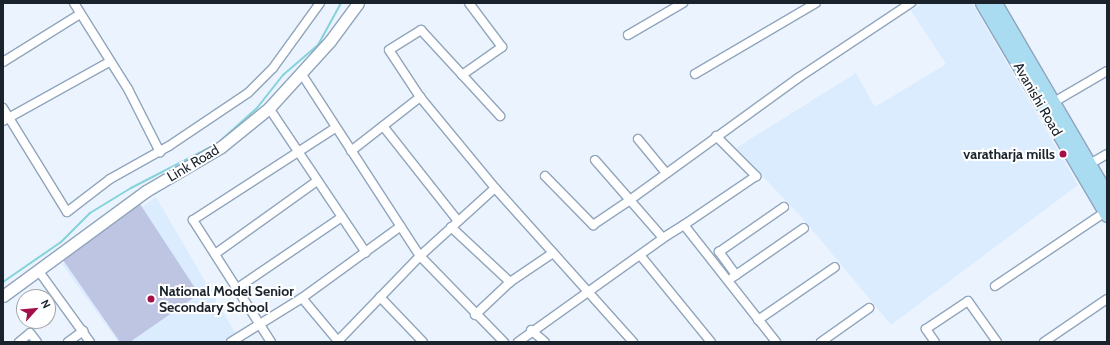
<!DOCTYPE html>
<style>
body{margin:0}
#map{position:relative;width:1110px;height:345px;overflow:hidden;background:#ebf4fe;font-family:Cabin,sans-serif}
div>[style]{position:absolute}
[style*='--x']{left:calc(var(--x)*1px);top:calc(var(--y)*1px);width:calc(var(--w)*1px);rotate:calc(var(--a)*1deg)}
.built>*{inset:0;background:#dbecff}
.stream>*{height:2px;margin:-1px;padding:0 1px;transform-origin:1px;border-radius:1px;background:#84d3db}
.building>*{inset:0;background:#bdc5e2}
.roads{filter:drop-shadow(1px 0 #90a5bd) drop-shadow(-1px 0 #90a5bd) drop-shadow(0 1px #90a5bd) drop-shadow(0 -1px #90a5bd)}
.street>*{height:8px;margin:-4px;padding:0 4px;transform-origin:4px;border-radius:4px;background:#fff}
.secondary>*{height:11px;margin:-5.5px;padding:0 5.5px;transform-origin:5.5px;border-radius:5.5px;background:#fff}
.primary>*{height:13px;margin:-6.5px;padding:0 6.5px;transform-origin:6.5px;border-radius:6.5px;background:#aadcf1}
.dots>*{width:11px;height:11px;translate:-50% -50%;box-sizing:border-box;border:2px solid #fff;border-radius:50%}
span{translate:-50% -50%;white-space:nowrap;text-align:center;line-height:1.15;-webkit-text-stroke:4px #fff;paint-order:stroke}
.street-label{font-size:14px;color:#1a232c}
.poi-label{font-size:14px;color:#1a232c;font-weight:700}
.right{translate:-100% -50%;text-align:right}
.left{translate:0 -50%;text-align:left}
.frame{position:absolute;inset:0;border:4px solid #1a232c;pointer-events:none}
.north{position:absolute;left:16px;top:289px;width:40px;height:40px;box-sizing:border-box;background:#fff;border:1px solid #a3a7ab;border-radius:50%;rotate:63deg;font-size:11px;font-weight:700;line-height:16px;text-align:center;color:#1a232c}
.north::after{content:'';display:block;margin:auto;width:14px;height:18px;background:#a50f49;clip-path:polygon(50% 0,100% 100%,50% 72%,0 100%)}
</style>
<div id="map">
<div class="built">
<div style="clip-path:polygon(922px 3px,972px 3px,1078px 185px,891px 325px,804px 220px,736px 148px,856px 73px,875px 107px,946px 64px,911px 11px)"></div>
<div style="clip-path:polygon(156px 197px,236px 334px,223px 342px,118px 342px,62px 264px)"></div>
</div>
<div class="stream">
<div style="--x:3;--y:282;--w:70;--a:-34.6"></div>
<div style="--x:61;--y:242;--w:41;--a:-45"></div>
<div style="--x:90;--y:213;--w:48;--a:-31.4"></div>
<div style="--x:131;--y:188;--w:98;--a:-27.3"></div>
<div style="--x:218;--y:143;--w:52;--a:-41.9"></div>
<div style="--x:257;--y:108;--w:42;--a:-51.8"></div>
<div style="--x:283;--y:75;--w:46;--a:-40.6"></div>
<div style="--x:318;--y:45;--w:48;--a:-61.3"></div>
</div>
<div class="building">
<div style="clip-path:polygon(140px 204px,199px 294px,130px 342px,120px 342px,63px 260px)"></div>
</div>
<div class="roads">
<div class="street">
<div style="--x:74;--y:3;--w:102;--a:57.9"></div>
<div style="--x:128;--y:89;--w:71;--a:63.1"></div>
<div style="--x:628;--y:35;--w:64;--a:-30.2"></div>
<div style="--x:3;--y:62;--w:91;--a:-31.9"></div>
<div style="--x:301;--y:73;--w:218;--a:57"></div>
<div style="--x:420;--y:256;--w:120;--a:45.7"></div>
<div style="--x:695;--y:74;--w:140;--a:-30.4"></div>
<div style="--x:462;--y:75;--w:49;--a:-35"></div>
<div style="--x:502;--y:47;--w:55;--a:-126.9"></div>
<div style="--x:420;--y:97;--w:56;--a:-123.4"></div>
<div style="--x:389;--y:50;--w:38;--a:-32"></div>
<div style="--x:421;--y:30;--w:117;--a:47.4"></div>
<div style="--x:1054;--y:102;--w:61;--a:-30.3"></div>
<div style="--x:3;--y:108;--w:122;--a:58.4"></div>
<div style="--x:67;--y:212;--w:54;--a:-37.5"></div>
<div style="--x:110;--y:179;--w:68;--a:-29.2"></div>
<div style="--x:169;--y:146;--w:95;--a:-33.9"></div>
<div style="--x:248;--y:93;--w:35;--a:-45"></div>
<div style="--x:273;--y:68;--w:80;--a:-54.1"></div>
<div style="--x:269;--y:108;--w:174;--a:56.2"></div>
<div style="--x:3;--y:121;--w:121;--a:-29.1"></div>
<div style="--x:383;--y:126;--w:121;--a:51.7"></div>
<div style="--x:716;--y:136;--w:57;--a:45"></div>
<div style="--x:756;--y:176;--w:87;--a:145.8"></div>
<div style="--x:684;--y:225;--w:149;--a:51.8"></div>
<div style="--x:638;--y:139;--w:44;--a:50.5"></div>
<div style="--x:351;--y:151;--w:88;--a:-38"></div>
<div style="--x:420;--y:97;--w:118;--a:50.5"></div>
<div style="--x:1088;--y:165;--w:22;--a:-30"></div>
<div style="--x:545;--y:176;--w:69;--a:45.6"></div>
<div style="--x:593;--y:225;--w:45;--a:-34"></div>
<div style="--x:630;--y:200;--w:53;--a:-131.2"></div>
<div style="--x:451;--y:227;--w:81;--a:43"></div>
<div style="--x:510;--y:282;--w:52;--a:-34"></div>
<div style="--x:663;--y:238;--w:25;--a:-32"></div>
<div style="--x:215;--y:254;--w:125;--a:-35.6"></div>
<div style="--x:640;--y:255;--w:112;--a:50.8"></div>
<div style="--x:38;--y:270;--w:89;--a:54.2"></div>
<div style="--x:736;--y:275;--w:29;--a:-126"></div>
<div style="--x:719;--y:252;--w:79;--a:-34.7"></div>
<div style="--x:733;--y:277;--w:86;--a:-34.6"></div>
<div style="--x:995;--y:286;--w:133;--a:-33.9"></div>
<div style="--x:236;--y:289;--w:128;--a:-34.2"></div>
<div style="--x:380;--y:297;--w:62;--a:46.3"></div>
<div style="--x:302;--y:298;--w:56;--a:50.1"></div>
<div style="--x:475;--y:315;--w:48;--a:-43.3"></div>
<div style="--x:758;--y:320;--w:93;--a:-34.5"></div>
<div style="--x:531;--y:330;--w:18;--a:41"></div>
<div style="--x:19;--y:342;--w:14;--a:-39"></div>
<div style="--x:30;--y:333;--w:11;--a:52"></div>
<div style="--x:68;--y:342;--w:19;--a:-36"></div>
<div style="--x:231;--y:342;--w:84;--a:-31.8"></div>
<div style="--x:302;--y:298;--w:122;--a:-36"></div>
<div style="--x:271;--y:342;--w:145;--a:-122.6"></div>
<div style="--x:193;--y:220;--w:169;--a:-32.9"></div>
<div style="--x:337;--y:342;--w:120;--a:-46"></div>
<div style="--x:420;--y:256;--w:101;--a:-42.2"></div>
<div style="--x:495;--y:188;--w:207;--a:48.1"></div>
<div style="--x:518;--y:342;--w:178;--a:-35.6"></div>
<div style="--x:663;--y:238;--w:50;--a:-131"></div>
<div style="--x:630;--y:200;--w:208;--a:-36"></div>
<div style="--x:798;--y:78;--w:136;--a:-33.6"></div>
<div style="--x:821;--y:342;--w:59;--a:-35.3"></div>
<div style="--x:935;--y:342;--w:16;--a:-125"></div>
<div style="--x:926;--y:329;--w:50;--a:-33.7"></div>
<div style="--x:968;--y:301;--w:50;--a:54.7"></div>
<div style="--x:1044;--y:342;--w:76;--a:-34.3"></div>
</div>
<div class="secondary">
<div style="--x:3;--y:296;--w:177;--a:-36.3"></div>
<div style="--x:146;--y:191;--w:87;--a:-30.4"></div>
<div style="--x:221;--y:147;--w:62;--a:-39.1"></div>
<div style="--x:269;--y:108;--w:91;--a:-47.7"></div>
<div style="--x:330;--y:41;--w:47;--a:-53.6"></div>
</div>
<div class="primary">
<div style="--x:982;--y:3;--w:246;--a:59.5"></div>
<div style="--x:995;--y:3;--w:222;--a:59.7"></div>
</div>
</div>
<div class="dots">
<div style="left:1063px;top:154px;background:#a50f49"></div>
<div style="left:151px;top:299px;background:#a50f49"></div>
</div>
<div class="street-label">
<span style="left:1038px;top:99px;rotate:60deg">Avanishi Road</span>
<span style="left:193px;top:163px;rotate:-31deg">Link Road</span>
</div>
<div class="poi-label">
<span class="right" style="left:1055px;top:154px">varatharja mills</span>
<span class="left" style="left:159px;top:299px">National Model Senior<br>Secondary School</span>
</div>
<div class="frame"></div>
<div class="north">N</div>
</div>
